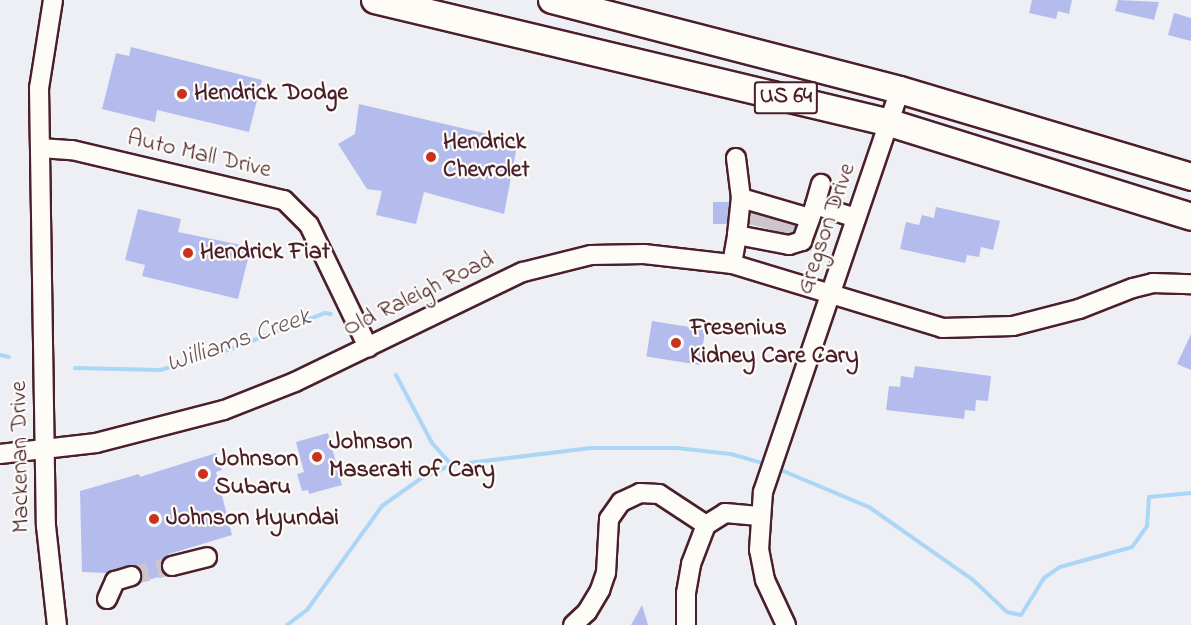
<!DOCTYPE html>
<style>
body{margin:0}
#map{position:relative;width:1191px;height:625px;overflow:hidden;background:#eeeff5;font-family:"Indie Flower",sans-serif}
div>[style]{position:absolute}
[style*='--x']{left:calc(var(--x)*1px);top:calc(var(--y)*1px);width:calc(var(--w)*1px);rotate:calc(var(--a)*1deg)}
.stream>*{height:4px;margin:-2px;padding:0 2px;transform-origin:2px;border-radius:2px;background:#abd6f6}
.building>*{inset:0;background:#b3bced;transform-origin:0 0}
.minor-tunnel>*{height:18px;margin-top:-9px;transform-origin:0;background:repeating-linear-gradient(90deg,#cdc5cd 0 18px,transparent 0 27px)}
.roads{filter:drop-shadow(2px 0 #4a1f2b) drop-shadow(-2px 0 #4a1f2b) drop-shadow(0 2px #4a1f2b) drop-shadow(0 -2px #4a1f2b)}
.minor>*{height:18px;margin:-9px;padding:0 9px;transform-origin:9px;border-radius:9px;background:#fdfcf7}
.highway>*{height:26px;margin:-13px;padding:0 13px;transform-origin:13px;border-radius:13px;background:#fdfcf7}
.dots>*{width:16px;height:16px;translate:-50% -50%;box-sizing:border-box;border:3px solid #fdfcf7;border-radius:50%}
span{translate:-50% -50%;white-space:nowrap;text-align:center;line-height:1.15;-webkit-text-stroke:4.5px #fdfcf7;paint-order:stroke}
.shield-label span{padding:2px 4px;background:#fdfcf7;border:2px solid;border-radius:4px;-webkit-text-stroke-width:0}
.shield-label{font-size:22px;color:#4a1f2b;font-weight:700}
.poi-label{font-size:24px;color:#4a1f2b;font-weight:700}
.left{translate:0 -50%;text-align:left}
.street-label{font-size:24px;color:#4a1f2b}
.water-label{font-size:26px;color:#675668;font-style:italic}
</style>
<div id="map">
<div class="stream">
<div style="--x:0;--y:355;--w:9;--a:13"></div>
<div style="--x:75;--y:368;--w:85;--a:1.3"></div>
<div style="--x:160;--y:370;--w:62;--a:-15.8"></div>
<div style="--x:220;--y:353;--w:112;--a:-20.9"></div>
<div style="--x:325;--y:313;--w:6;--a:9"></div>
<div style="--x:396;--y:375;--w:77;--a:62.1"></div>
<div style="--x:432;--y:443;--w:30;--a:48"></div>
<div style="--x:776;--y:468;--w:101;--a:22.8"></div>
<div style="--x:869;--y:507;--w:126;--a:35"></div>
<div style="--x:972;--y:579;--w:48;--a:43.3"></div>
<div style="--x:1007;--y:612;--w:14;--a:12"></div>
<div style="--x:1021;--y:615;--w:44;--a:-58.1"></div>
<div style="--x:1044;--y:578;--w:19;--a:-35"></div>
<div style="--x:1060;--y:567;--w:75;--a:-15.5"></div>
<div style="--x:1132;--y:547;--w:26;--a:-54"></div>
<div style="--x:1147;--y:526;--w:29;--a:-86"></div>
<div style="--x:1149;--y:497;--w:42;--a:-5.4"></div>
<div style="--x:287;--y:625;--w:25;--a:-37"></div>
<div style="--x:307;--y:610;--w:128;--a:-54.2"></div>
<div style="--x:382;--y:506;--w:47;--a:-35.4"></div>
<div style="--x:420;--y:479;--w:35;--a:-24"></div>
<div style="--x:452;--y:465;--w:140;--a:-7"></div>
<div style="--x:591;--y:448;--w:86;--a:0"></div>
<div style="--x:677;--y:448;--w:54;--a:6.3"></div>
<div style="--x:731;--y:454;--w:36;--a:16"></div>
</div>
<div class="building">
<div style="clip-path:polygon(1032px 0,1072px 0,1069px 14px,1058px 11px,1056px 19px,1029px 13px)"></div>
<div style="clip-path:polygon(1118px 0,1159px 2px,1154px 20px,1115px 11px)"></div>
<div style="clip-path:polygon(1174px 13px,1191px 18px,1191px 41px,1168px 35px)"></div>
<div style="clip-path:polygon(131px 47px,262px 80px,249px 132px,157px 110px,155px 122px,102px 109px,116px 53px,129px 56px)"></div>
<div style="clip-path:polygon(359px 104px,518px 141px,504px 214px,424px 192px,416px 224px,376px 215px,382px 191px,367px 189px,338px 144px,355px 134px)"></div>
<div style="left:713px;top:202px;width:16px;height:22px"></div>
<div style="clip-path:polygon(936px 207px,1000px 221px,993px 250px,981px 247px,979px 257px,967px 255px,965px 263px,900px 249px,906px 222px,919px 225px,922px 215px,934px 218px)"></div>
<div style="clip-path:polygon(138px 209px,181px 219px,178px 232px,251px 247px,238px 299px,142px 276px,145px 265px,125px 260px)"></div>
<div style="clip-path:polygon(751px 213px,796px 226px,793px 232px,749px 224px)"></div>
<div style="left:652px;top:321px;width:54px;height:36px;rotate:9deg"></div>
<div style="clip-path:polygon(1191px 334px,1191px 370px,1177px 364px)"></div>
<div style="clip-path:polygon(915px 366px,991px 376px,988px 401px,976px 400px,975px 411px,965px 410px,964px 419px,886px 410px,889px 386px,900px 387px,901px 376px,913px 378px)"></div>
<div style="clip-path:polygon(328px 433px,342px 485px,309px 494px,308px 490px,302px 491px,297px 474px,304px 472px,296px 442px)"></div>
<div style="clip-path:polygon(216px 453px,222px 470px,216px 472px,232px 535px,169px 554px,161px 564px,166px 575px,140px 582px,141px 572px,133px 565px,107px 573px,82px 572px,80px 491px,139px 474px,140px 477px)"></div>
<div style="clip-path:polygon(642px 605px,648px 625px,631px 625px)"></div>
</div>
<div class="minor-tunnel">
<div style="--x:752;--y:225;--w:12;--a:-76"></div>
<div style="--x:768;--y:229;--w:12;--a:-76"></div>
<div style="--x:783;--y:233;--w:12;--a:-76"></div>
<div style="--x:131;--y:576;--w:42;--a:-13.7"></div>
</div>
<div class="roads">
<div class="minor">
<div style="--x:53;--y:0;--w:89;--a:99"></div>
<div style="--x:39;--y:88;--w:438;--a:89.1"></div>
<div style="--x:46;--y:526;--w:100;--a:83.7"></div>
<div style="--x:40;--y:148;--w:32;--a:4"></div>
<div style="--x:72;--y:150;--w:218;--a:13.3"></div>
<div style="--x:284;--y:200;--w:35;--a:45"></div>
<div style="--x:309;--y:225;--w:136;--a:64.2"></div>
<div style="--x:736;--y:158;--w:40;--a:82.9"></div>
<div style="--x:815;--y:205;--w:22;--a:-74"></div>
<div style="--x:737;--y:235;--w:37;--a:-84"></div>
<div style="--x:741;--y:198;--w:72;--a:16.2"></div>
<div style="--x:732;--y:264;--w:29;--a:-80"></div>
<div style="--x:737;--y:235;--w:53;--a:10.9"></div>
<div style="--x:789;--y:245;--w:14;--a:-17"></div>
<div style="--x:802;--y:241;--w:38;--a:-70"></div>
<div style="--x:815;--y:205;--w:43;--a:17.6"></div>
<div style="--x:0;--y:454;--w:97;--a:-6.5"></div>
<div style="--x:96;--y:443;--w:132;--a:-14.5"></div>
<div style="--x:224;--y:410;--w:76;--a:-21.5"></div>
<div style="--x:295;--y:382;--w:253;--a:-25.8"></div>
<div style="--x:523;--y:272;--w:70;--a:-14"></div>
<div style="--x:591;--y:255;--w:53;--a:-1.1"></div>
<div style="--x:644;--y:254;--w:89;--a:6.5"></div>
<div style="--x:732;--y:264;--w:220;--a:16.9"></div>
<div style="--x:942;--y:328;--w:71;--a:-1.6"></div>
<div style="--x:1013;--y:326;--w:68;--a:-14.4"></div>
<div style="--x:1079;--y:309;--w:58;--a:-21.3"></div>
<div style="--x:1133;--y:288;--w:21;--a:-14"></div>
<div style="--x:1153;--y:283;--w:38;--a:2"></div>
<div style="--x:172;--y:566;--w:36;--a:-14"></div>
<div style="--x:107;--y:599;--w:20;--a:-66"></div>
<div style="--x:115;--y:581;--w:17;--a:-17"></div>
<div style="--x:573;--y:625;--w:19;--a:-43"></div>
<div style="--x:587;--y:612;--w:26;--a:-59"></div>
<div style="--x:600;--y:590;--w:18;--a:-71"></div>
<div style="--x:606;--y:573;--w:54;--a:-86.8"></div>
<div style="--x:609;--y:519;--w:21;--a:-55"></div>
<div style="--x:621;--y:502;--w:21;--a:-25"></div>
<div style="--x:640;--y:493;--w:19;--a:3"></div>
<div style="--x:659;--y:494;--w:56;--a:33.4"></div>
<div style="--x:686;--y:625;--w:32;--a:-90"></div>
<div style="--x:686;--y:593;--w:29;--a:-80"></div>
<div style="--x:691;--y:564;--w:42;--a:-69"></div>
<div style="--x:706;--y:525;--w:22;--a:-32"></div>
<div style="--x:725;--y:513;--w:34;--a:5"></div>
<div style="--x:786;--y:625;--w:50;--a:-115"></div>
<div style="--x:765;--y:580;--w:31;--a:-101"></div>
<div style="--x:759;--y:550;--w:58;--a:-86.1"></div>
<div style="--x:763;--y:492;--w:425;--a:-71.2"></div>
</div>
<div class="highway">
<div style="--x:375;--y:0;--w:529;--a:13.43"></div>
<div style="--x:890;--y:123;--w:315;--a:17.3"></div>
<div style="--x:552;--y:0;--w:359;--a:14.5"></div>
<div style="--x:900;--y:90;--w:304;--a:16.6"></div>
</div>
</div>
<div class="dots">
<div style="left:182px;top:94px;background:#c8321e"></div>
<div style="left:431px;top:157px;background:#c8321e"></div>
<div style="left:188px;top:253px;background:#c8321e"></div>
<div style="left:676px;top:343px;background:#c8321e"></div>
<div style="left:317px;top:457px;background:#c8321e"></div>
<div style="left:203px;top:474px;background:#c8321e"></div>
<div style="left:154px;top:519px;background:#c8321e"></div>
</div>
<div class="shield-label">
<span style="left:786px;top:98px">US 64</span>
</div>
<div class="poi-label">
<span class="left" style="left:194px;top:94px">Hendrick Dodge</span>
<span class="left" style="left:443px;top:157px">Hendrick<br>Chevrolet</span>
<span class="left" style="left:200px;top:253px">Hendrick Fiat</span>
<span class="left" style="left:690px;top:343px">Fresenius<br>Kidney Care Cary</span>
<span class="left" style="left:329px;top:457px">Johnson<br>Maserati of Cary</span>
<span class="left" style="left:215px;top:474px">Johnson<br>Subaru</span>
<span class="left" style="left:166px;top:519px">Johnson Hyundai</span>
</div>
<div class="street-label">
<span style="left:199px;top:155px;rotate:13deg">Auto Mall Drive</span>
<span style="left:827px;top:229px;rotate:-71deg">Gregson Drive</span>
<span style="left:419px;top:295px;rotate:-26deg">Old Raleigh Road</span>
<span style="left:21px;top:457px;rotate:-91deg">Mackenan Drive</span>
</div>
<div class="water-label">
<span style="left:239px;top:342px;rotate:-19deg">Williams Creek</span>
</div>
</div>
